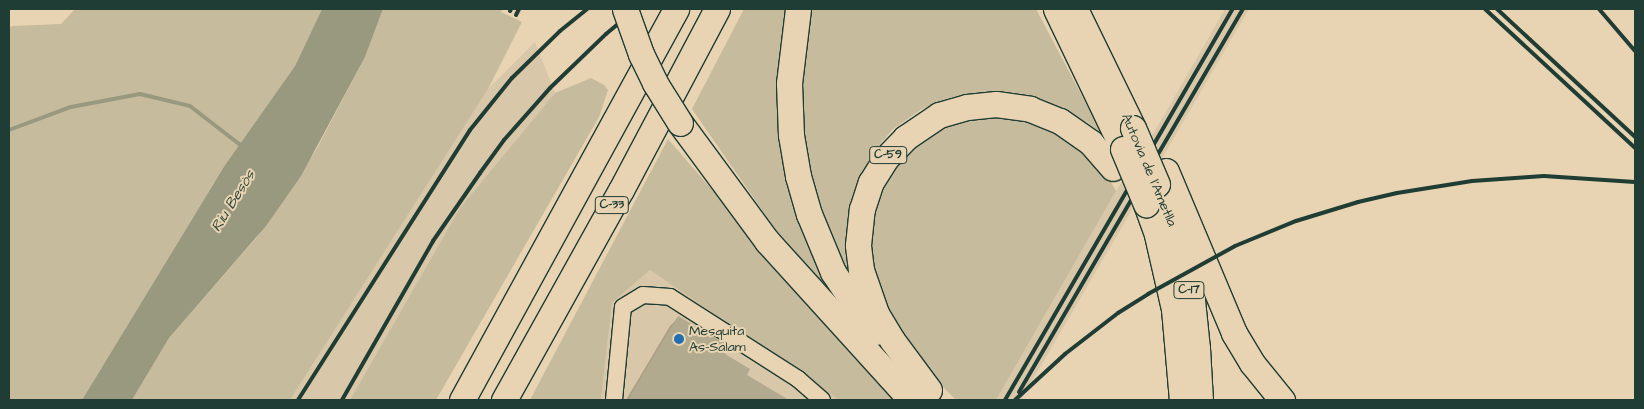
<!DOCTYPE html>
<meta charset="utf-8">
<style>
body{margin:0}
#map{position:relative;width:1644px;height:409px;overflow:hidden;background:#e8d4b2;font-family:"Architects Daughter",sans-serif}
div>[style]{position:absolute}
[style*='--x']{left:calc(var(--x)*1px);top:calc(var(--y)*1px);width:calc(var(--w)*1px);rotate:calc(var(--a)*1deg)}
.built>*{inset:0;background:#d8c7a8}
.green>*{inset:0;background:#c7bb9d}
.water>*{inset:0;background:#999980}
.shadow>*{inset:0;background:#0003}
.stream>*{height:4px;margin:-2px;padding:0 2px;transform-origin:2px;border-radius:2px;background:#999980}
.building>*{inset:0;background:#b1aa8f}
.roads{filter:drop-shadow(1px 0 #1f3d34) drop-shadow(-1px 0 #1f3d34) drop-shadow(0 1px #1f3d34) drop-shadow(0 -1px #1f3d34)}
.minor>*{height:16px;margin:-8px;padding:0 8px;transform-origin:8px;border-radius:8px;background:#e8d4b2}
.highway>*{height:25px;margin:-12.5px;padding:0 12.5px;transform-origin:12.5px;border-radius:12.5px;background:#e8d4b2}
.rail>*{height:4px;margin:-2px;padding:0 2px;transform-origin:2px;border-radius:2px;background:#1f3d34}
.bridges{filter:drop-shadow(1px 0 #1f3d34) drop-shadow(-1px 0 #1f3d34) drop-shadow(0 1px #1f3d34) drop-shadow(0 -1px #1f3d34)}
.highway-bridge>*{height:25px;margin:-12.5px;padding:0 12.5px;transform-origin:12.5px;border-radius:12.5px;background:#e8d4b2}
.dots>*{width:14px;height:14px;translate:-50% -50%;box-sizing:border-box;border:2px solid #e8d4b2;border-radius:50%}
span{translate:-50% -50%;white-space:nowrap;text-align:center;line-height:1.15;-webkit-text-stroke:4px #e8d4b2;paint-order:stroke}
.shield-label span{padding:1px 4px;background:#e8d4b2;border:1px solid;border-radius:4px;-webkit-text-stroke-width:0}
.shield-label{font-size:12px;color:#1f3d34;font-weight:700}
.street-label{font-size:14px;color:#1f3d34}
.poi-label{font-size:14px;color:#1f3d34}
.left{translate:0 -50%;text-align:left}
.water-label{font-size:15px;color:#314b3f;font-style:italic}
.frame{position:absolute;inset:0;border:10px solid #1f3d34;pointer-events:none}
</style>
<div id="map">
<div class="built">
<div style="clip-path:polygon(1225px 9px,1249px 9px,1021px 400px,996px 400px,1116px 191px,1156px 129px)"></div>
<div style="clip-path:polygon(535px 42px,555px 93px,460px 208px,350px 400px,290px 400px,488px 89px)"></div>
<div style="clip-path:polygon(650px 270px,839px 400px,601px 400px,612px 303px)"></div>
</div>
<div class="green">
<div style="clip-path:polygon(75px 9px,322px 9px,295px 66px,225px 165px,82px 400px,9px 400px,9px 28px,12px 26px,61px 24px)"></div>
<div style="clip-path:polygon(383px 9px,502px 9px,501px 12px,522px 22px,488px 89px,290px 400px,132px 400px,169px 338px,257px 237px,316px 150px,365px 57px)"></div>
<div style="clip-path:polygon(744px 9px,787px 9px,792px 192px,802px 232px,846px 311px,773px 226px,692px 109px)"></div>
<div style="clip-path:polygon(809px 9px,1036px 9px,1102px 134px,1087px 122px,1027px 95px,985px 92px,949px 98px,922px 109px,893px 129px,870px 156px,850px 213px,845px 246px,861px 298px,829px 240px,809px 180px,803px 139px,801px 87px)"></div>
<div style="clip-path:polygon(591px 78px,604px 85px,608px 90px,599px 117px,436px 400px,350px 400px,460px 208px,555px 93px)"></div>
<div style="clip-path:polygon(973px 115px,1022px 116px,1069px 136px,1105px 172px,1116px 191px,996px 400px,956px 400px,939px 383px,892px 322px,871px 272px,868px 223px,888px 171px,931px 131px)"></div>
<div style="clip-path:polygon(668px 139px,895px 400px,839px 400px,650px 270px,612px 303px,601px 400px,530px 400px)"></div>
</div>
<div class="water">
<div style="clip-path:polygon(322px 9px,383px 9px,365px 57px,301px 176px,266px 226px,169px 338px,132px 400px,82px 400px,225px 165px,295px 66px)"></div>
</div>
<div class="shadow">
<div style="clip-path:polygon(679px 317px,745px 376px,786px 400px,626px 400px,670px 326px)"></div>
</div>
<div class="stream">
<div style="--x:9;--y:130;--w:66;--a:-20.4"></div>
<div style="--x:71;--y:107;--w:70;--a:-10.7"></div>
<div style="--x:140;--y:94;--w:51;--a:13.5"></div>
<div style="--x:190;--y:106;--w:67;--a:37.7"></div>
</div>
<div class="building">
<div style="clip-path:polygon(678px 316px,729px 346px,725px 354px,750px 369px,747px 375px,789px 400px,628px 400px)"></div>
</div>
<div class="roads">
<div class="minor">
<div style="--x:614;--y:400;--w:93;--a:-84.5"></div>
<div style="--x:623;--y:307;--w:23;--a:-31"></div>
<div style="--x:643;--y:295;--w:27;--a:4"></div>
<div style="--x:670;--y:297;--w:152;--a:32.6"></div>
<div style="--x:798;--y:379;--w:32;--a:41"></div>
</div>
<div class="highway">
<div style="--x:798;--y:9;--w:75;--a:96.9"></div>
<div style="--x:789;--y:83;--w:52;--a:87.8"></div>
<div style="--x:791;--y:135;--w:42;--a:80.3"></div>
<div style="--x:798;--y:176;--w:40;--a:74"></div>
<div style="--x:809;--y:214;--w:63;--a:67.5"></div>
<div style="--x:833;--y:272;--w:73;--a:56.1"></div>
<div style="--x:1056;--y:9;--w:155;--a:64.4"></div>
<div style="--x:1075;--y:9;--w:132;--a:64"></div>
<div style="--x:680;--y:123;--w:147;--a:53.6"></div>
<div style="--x:767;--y:241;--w:215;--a:47.8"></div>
<div style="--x:1166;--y:171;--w:176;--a:67.2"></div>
<div style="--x:1234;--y:333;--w:35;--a:59"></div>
<div style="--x:1252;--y:363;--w:48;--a:51"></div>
<div style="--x:1146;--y:204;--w:33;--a:70"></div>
<div style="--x:1157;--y:235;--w:76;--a:77.1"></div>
<div style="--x:1174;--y:309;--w:91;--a:85"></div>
<div style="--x:1167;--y:209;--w:94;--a:74.6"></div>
<div style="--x:1192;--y:300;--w:48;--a:84.1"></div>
<div style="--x:1197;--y:348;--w:52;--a:86.7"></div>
<div style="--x:929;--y:390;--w:62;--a:-126.5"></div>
<div style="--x:892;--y:340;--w:31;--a:-121"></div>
<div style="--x:876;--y:313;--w:46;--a:-109.2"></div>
<div style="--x:861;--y:270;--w:25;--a:-97"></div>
<div style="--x:858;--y:245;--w:36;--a:-84"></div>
<div style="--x:862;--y:209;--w:28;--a:-72"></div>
<div style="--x:871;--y:182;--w:28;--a:-58"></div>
<div style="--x:886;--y:158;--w:28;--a:-46"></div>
<div style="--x:905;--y:138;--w:41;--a:-34.1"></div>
<div style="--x:939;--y:115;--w:29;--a:-16"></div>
<div style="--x:967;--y:107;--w:29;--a:-6"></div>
<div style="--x:996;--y:104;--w:34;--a:8"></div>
<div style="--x:1030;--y:109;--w:32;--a:22"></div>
<div style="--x:1060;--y:121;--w:38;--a:35"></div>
<div style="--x:1091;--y:143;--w:33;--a:49"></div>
<div style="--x:462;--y:400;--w:446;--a:-61.3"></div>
<div style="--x:504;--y:400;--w:240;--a:-60.9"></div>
<div style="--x:621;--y:190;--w:205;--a:-62.1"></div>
</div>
</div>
<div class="rail">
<div style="--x:1485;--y:9;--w:205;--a:42.8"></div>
<div style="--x:1497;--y:9;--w:188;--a:42.8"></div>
<div style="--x:1599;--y:9;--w:55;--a:49.4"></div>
<div style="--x:510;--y:11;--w:2;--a:-63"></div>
<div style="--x:516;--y:15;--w:7;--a:-63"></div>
<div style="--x:1019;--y:392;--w:444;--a:-59.7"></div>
<div style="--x:298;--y:400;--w:320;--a:-57.5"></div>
<div style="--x:470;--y:130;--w:67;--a:-51.1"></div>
<div style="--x:512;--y:78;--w:67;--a:-44.4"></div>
<div style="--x:560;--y:31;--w:35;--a:-39"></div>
<div style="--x:342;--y:400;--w:183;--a:-60.2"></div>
<div style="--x:433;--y:241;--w:83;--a:-55.3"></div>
<div style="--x:480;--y:173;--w:41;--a:-54"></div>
<div style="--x:504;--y:140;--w:69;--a:-48.5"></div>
<div style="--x:550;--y:88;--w:78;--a:-44"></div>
<div style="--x:606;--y:34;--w:39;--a:-40"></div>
<div style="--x:1005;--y:400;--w:453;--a:-59.8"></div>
<div style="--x:1015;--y:400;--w:68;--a:-42.6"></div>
<div style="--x:1065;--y:354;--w:67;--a:-37.7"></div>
<div style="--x:1118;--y:313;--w:36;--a:-32"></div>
<div style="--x:1148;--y:294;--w:99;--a:-28.9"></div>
<div style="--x:1235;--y:246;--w:66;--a:-22.3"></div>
<div style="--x:1296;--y:221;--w:65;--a:-17"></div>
<div style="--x:1358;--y:202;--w:40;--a:-13"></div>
<div style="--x:1397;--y:193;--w:76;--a:-9.1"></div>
<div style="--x:1472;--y:181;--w:72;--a:-4"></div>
<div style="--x:1544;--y:176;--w:91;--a:3.8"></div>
</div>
<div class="bridges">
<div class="highway-bridge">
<div style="--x:625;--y:9;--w:48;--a:70.4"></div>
<div style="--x:641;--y:54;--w:32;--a:64"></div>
<div style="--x:655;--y:83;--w:47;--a:58"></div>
<div style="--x:1133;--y:128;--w:61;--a:66.8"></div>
<div style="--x:1123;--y:149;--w:60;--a:67.3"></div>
</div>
</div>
<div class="dots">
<div style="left:679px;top:339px;background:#1f6fb2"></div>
</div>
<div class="shield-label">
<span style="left:888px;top:155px">C-59</span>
<span style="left:612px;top:205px">C-33</span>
<span style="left:1189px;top:290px">C-17</span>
</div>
<div class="street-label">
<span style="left:1149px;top:170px;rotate:67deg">Autovia de l'Ametlla</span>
</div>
<div class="poi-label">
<span class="left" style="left:689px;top:339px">Mesquita<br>As-Salam</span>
</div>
<div class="water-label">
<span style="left:233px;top:201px;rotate:-58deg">Riu Besòs</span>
</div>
<div class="frame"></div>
</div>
